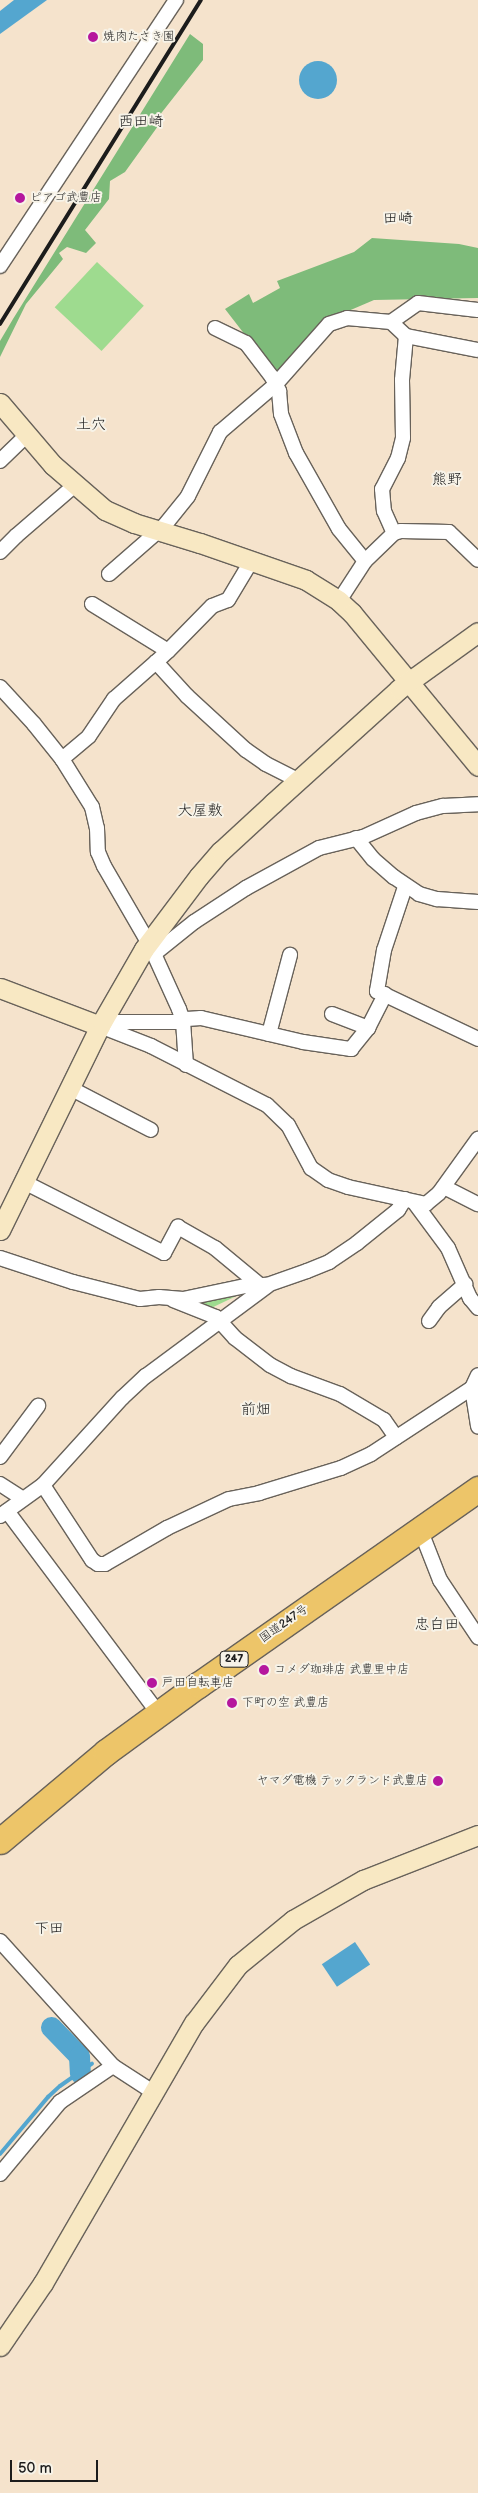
<!DOCTYPE html>
<meta charset="utf-8">
<style>
body{margin:0}
#map{position:relative;width:478px;height:2493px;overflow:hidden;background:#f5e3cc;font-family:"Balsamiq Sans","Klee One",sans-serif}
div>[style]{position:absolute}
[style*='--x']{left:calc(var(--x)*1px);top:calc(var(--y)*1px);width:calc(var(--w)*1px);rotate:calc(var(--a)*1deg)}
.green>*{inset:0;background:#9edb8f;transform-origin:0 0}
.forest>*{inset:0;background:#7ebb7a}
.water>*{inset:0;background:#54a6cf;transform-origin:0 0}
.round{border-radius:50%}
.stream>*{height:4px;margin:-2px;padding:0 2px;transform-origin:2px;border-radius:2px;background:#54a6cf}
.river>*{height:21px;margin:-10.5px;padding:0 10.5px;transform-origin:10.5px;border-radius:10.5px;background:#54a6cf}
.roads{filter:drop-shadow(1px 0 #68625a) drop-shadow(-1px 0 #68625a) drop-shadow(0 1px #68625a) drop-shadow(0 -1px #68625a)}
.street>*{height:14px;margin:-7px;padding:0 7px;transform-origin:7px;border-radius:7px;background:#fff}
.secondary>*{height:19px;margin:-9.5px;padding:0 9.5px;transform-origin:9.5px;border-radius:9.5px;background:#f8e8c3}
.highway>*{height:25px;margin:-12.5px;padding:0 12.5px;transform-origin:12.5px;border-radius:12.5px;background:#edc569}
.rail>*{height:4px;margin:-2px;padding:0 2px;transform-origin:2px;border-radius:2px;background:#1c1c1c}
.dots>*{width:14px;height:14px;translate:-50% -50%;box-sizing:border-box;border:2px solid #f7f3e8;border-radius:50%}
span{translate:-50% -50%;white-space:nowrap;text-align:center;line-height:1.15;-webkit-text-stroke:4px #f7f3e8;paint-order:stroke}
.shield-label span{padding:1px 4px;background:#f7f3e8;border:1px solid;border-radius:4px;-webkit-text-stroke-width:0}
.shield-label{font-size:11px;color:#1c1c1c;font-weight:700}
.poi-label{font-size:12px;color:#1c1c1c}
.left{translate:0 -50%;text-align:left}
.right{translate:-100% -50%;text-align:right}
.street-label{font-size:12px;color:#1c1c1c}
.quarter-label{font-size:15px;color:#1c1c1c}
.scale{position:absolute;left:10px;top:2460px;width:88px;height:22px;box-sizing:border-box;border:2px solid #1c1c1c;border-top:0;padding-left:6px;font-size:15px;line-height:18px;white-space:nowrap;color:#1c1c1c;-webkit-text-stroke:4px #f7f3e8;paint-order:stroke}
</style>
<div id="map">
<div class="green">
<div style="left:97px;top:262px;width:64px;height:62px;rotate:43deg"></div>
<div style="clip-path:polygon(247px 1291px,209px 1309px,193px 1304px)"></div>
</div>
<div class="forest">
<div style="clip-path:polygon(190px 34px,203px 44px,203px 60px,159px 116px,158px 126px,125px 172px,110px 181px,109px 199px,85px 230px,96px 243px,86px 253px,67px 247px,59px 253px,63px 259px,26px 304px,0 357px,0 341px,13px 319px)"></div>
<div style="clip-path:polygon(372px 238px,459px 244px,478px 248px,478px 298px,374px 300px,325px 321px,278px 371px,249px 340px,225px 309px,249px 294px,253px 303px,280px 288px,277px 281px,354px 252px)"></div>
</div>
<div class="water">
<div style="clip-path:polygon(14px 0,47px 0,0 34px,0 11px)"></div>
<div class="round" style="left:299px;top:61px;width:38px;height:38px"></div>
<div style="left:355px;top:1942px;width:27px;height:40px;rotate:56deg"></div>
</div>
<div class="stream">
<div style="--x:0;--y:2154;--w:75;--a:-49.9"></div>
<div style="--x:48;--y:2097;--w:16;--a:-43"></div>
<div style="--x:60;--y:2086;--w:39;--a:-35"></div>
</div>
<div class="river">
<div style="--x:51;--y:2027;--w:40;--a:46"></div>
<div style="--x:79;--y:2056;--w:17;--a:87"></div>
</div>
<div class="roads">
<div class="street">
<div style="--x:0;--y:266;--w:319;--a:-56.5"></div>
<div style="--x:391;--y:322;--w:21;--a:43"></div>
<div style="--x:406;--y:336;--w:44;--a:95.2"></div>
<div style="--x:402;--y:380;--w:58;--a:89"></div>
<div style="--x:403;--y:438;--w:21;--a:104"></div>
<div style="--x:398;--y:458;--w:35;--a:117"></div>
<div style="--x:382;--y:489;--w:22;--a:85"></div>
<div style="--x:384;--y:511;--w:24;--a:66"></div>
<div style="--x:215;--y:328;--w:34;--a:26"></div>
<div style="--x:246;--y:343;--w:43;--a:52.6"></div>
<div style="--x:272;--y:377;--w:16;--a:63"></div>
<div style="--x:279;--y:391;--w:23;--a:85"></div>
<div style="--x:281;--y:414;--w:42;--a:69"></div>
<div style="--x:296;--y:453;--w:87;--a:60.5"></div>
<div style="--x:339;--y:529;--w:41;--a:50.9"></div>
<div style="--x:406;--y:336;--w:73;--a:11"></div>
<div style="--x:0;--y:461;--w:37;--a:-44"></div>
<div style="--x:0;--y:552;--w:23;--a:-45"></div>
<div style="--x:16;--y:536;--w:78;--a:-40.8"></div>
<div style="--x:109;--y:574;--w:73;--a:-41.1"></div>
<div style="--x:164;--y:526;--w:38;--a:-51"></div>
<div style="--x:188;--y:496;--w:72;--a:-63.4"></div>
<div style="--x:220;--y:432;--w:72;--a:-40.5"></div>
<div style="--x:275;--y:385;--w:81;--a:-48.5"></div>
<div style="--x:329;--y:324;--w:19;--a:-18"></div>
<div style="--x:347;--y:318;--w:44;--a:5.2"></div>
<div style="--x:391;--y:322;--w:33;--a:-35"></div>
<div style="--x:418;--y:303;--w:60;--a:6.7"></div>
<div style="--x:339;--y:601;--w:48;--a:-57"></div>
<div style="--x:365;--y:561;--w:40;--a:-44"></div>
<div style="--x:394;--y:533;--w:7;--a:-16"></div>
<div style="--x:401;--y:531;--w:48;--a:1.2"></div>
<div style="--x:449;--y:532;--w:40;--a:44"></div>
<div style="--x:92;--y:604;--w:89;--a:31.7"></div>
<div style="--x:168;--y:651;--w:16;--a:137"></div>
<div style="--x:156;--y:662;--w:46;--a:47.6"></div>
<div style="--x:187;--y:696;--w:80;--a:42.5"></div>
<div style="--x:246;--y:750;--w:24;--a:35"></div>
<div style="--x:266;--y:764;--w:36;--a:27"></div>
<div style="--x:168;--y:651;--w:63;--a:-45.6"></div>
<div style="--x:212;--y:606;--w:17;--a:-21"></div>
<div style="--x:228;--y:600;--w:47;--a:-59"></div>
<div style="--x:0;--y:687;--w:50;--a:47.4"></div>
<div style="--x:34;--y:724;--w:45;--a:51.3"></div>
<div style="--x:62;--y:759;--w:57;--a:58"></div>
<div style="--x:92;--y:807;--w:22;--a:77"></div>
<div style="--x:97;--y:828;--w:24;--a:88"></div>
<div style="--x:98;--y:852;--w:15;--a:67"></div>
<div style="--x:104;--y:866;--w:88;--a:59.9"></div>
<div style="--x:62;--y:759;--w:35;--a:-40"></div>
<div style="--x:89;--y:736;--w:45;--a:-56"></div>
<div style="--x:114;--y:699;--w:56;--a:-41.4"></div>
<div style="--x:356;--y:838;--w:27;--a:51"></div>
<div style="--x:373;--y:859;--w:28;--a:41"></div>
<div style="--x:394;--y:877;--w:30;--a:34"></div>
<div style="--x:419;--y:894;--w:19;--a:16"></div>
<div style="--x:437;--y:899;--w:41;--a:4.2"></div>
<div style="--x:405;--y:887;--w:66;--a:108.4"></div>
<div style="--x:384;--y:950;--w:42;--a:99.7"></div>
<div style="--x:377;--y:991;--w:112;--a:25.4"></div>
<div style="--x:147;--y:950;--w:8;--a:30"></div>
<div style="--x:154;--y:954;--w:60;--a:65.6"></div>
<div style="--x:179;--y:1009;--w:13;--a:72"></div>
<div style="--x:183;--y:1021;--w:44;--a:86.1"></div>
<div style="--x:154;--y:954;--w:51;--a:-38.7"></div>
<div style="--x:194;--y:922;--w:62;--a:-33.2"></div>
<div style="--x:246;--y:888;--w:83;--a:-28.7"></div>
<div style="--x:319;--y:848;--w:45;--a:-14"></div>
<div style="--x:363;--y:837;--w:58;--a:-24.4"></div>
<div style="--x:416;--y:813;--w:28;--a:-15"></div>
<div style="--x:443;--y:806;--w:35;--a:-3"></div>
<div style="--x:332;--y:1014;--w:39;--a:21"></div>
<div style="--x:102;--y:1022;--w:78;--a:0"></div>
<div style="--x:180;--y:1022;--w:8;--a:-23"></div>
<div style="--x:187;--y:1019;--w:14;--a:-4"></div>
<div style="--x:201;--y:1018;--w:105;--a:13.2"></div>
<div style="--x:303;--y:1042;--w:49;--a:8.3"></div>
<div style="--x:351;--y:1049;--w:27;--a:-51"></div>
<div style="--x:368;--y:1028;--w:38;--a:-63"></div>
<div style="--x:100;--y:1026;--w:55;--a:21.4"></div>
<div style="--x:151;--y:1046;--w:130;--a:27"></div>
<div style="--x:267;--y:1105;--w:29;--a:44"></div>
<div style="--x:288;--y:1125;--w:49;--a:61.9"></div>
<div style="--x:311;--y:1168;--w:21;--a:35"></div>
<div style="--x:328;--y:1180;--w:21;--a:19"></div>
<div style="--x:348;--y:1187;--w:80;--a:12.3"></div>
<div style="--x:426;--y:1204;--w:17;--a:-40"></div>
<div style="--x:439;--y:1193;--w:67;--a:-54.2"></div>
<div style="--x:269;--y:1034;--w:82;--a:-75.1"></div>
<div style="--x:70;--y:1088;--w:91;--a:27.4"></div>
<div style="--x:24;--y:1182;--w:157;--a:26.9"></div>
<div style="--x:164;--y:1253;--w:30;--a:-62"></div>
<div style="--x:178;--y:1227;--w:43;--a:29.6"></div>
<div style="--x:215;--y:1248;--w:60;--a:39.6"></div>
<div style="--x:444;--y:1187;--w:38;--a:27"></div>
<div style="--x:414;--y:1202;--w:57;--a:53.5"></div>
<div style="--x:448;--y:1248;--w:55;--a:66.3"></div>
<div style="--x:470;--y:1298;--w:13;--a:51"></div>
<div style="--x:0;--y:1258;--w:77;--a:18.2"></div>
<div style="--x:73;--y:1282;--w:69;--a:14.2"></div>
<div style="--x:140;--y:1299;--w:19;--a:-6"></div>
<div style="--x:159;--y:1297;--w:24;--a:5"></div>
<div style="--x:183;--y:1299;--w:63;--a:-11.8"></div>
<div style="--x:245;--y:1286;--w:22;--a:-3"></div>
<div style="--x:267;--y:1285;--w:42;--a:-19.3"></div>
<div style="--x:307;--y:1271;--w:24;--a:-22"></div>
<div style="--x:329;--y:1262;--w:34;--a:-34"></div>
<div style="--x:357;--y:1243;--w:53;--a:-38.8"></div>
<div style="--x:398;--y:1210;--w:13;--a:-58"></div>
<div style="--x:173;--y:1300;--w:46;--a:21.6"></div>
<div style="--x:216;--y:1317;--w:28;--a:48"></div>
<div style="--x:235;--y:1338;--w:44;--a:37.6"></div>
<div style="--x:270;--y:1365;--w:24;--a:28"></div>
<div style="--x:291;--y:1376;--w:52;--a:20.2"></div>
<div style="--x:340;--y:1394;--w:51;--a:30.6"></div>
<div style="--x:384;--y:1420;--w:21;--a:55"></div>
<div style="--x:429;--y:1321;--w:17;--a:-54"></div>
<div style="--x:439;--y:1307;--w:35;--a:-41"></div>
<div style="--x:472;--y:1388;--w:39;--a:81"></div>
<div style="--x:0;--y:1457;--w:64;--a:-53.3"></div>
<div style="--x:0;--y:1484;--w:27;--a:33"></div>
<div style="--x:43;--y:1485;--w:90;--a:56.8"></div>
<div style="--x:92;--y:1560;--w:7;--a:34"></div>
<div style="--x:98;--y:1564;--w:7;--a:0"></div>
<div style="--x:105;--y:1564;--w:72;--a:-30.1"></div>
<div style="--x:167;--y:1528;--w:68;--a:-25.1"></div>
<div style="--x:229;--y:1499;--w:31;--a:-11"></div>
<div style="--x:259;--y:1493;--w:86;--a:-17"></div>
<div style="--x:341;--y:1468;--w:33;--a:-25"></div>
<div style="--x:371;--y:1454;--w:121;--a:-33.2"></div>
<div style="--x:472;--y:1388;--w:14;--a:-65"></div>
<div style="--x:7;--y:1511;--w:252;--a:53.2"></div>
<div style="--x:0;--y:1516;--w:53;--a:-35.8"></div>
<div style="--x:43;--y:1485;--w:118;--a:-47.8"></div>
<div style="--x:122;--y:1398;--w:33;--a:-43"></div>
<div style="--x:146;--y:1376;--w:151;--a:-36.6"></div>
<div style="--x:420;--y:1529;--w:55;--a:68.6"></div>
<div style="--x:440;--y:1580;--w:69;--a:56.3"></div>
<div style="--x:0;--y:1941;--w:169;--a:47.9"></div>
<div style="--x:113;--y:2066;--w:48;--a:33"></div>
<div style="--x:0;--y:2174;--w:94;--a:-50.2"></div>
<div style="--x:60;--y:2102;--w:64;--a:-34.2"></div>
</div>
<div class="secondary">
<div style="--x:0;--y:403;--w:82;--a:49.5"></div>
<div style="--x:53;--y:465;--w:69;--a:40.9"></div>
<div style="--x:105;--y:510;--w:32;--a:24"></div>
<div style="--x:134;--y:523;--w:69;--a:16.9"></div>
<div style="--x:200;--y:543;--w:112;--a:19.2"></div>
<div style="--x:306;--y:580;--w:39;--a:32"></div>
<div style="--x:339;--y:601;--w:18;--a:43"></div>
<div style="--x:352;--y:613;--w:198;--a:50.5"></div>
<div style="--x:0;--y:988;--w:107;--a:20.8"></div>
<div style="--x:0;--y:1230;--w:232;--a:-63.9"></div>
<div style="--x:102;--y:1022;--w:84;--a:-60.1"></div>
<div style="--x:144;--y:949;--w:91;--a:-53"></div>
<div style="--x:199;--y:876;--w:33;--a:-49"></div>
<div style="--x:221;--y:851;--w:71;--a:-42.7"></div>
<div style="--x:273;--y:803;--w:170;--a:-42.1"></div>
<div style="--x:399;--y:689;--w:97;--a:-35.8"></div>
<div style="--x:0;--y:2346;--w:76;--a:-55.7"></div>
<div style="--x:43;--y:2283;--w:301;--a:-59.9"></div>
<div style="--x:194;--y:2023;--w:73;--a:-52.8"></div>
<div style="--x:238;--y:1965;--w:71;--a:-39.3"></div>
<div style="--x:293;--y:1920;--w:81;--a:-29.7"></div>
<div style="--x:363;--y:1880;--w:123;--a:-21.4"></div>
</div>
<div class="highway">
<div style="--x:0;--y:1841;--w:138;--a:-40"></div>
<div style="--x:106;--y:1752;--w:114;--a:-36.1"></div>
<div style="--x:198;--y:1685;--w:342;--a:-35"></div>
</div>
</div>
<div class="rail">
<div style="--x:0;--y:324;--w:381;--a:-58.2"></div>
</div>
<div class="dots">
<div style="left:93px;top:37px;background:#b5179e"></div>
<div style="left:20px;top:198px;background:#b5179e"></div>
<div style="left:264px;top:1670px;background:#b5179e"></div>
<div style="left:152px;top:1683px;background:#b5179e"></div>
<div style="left:232px;top:1703px;background:#b5179e"></div>
<div style="left:438px;top:1781px;background:#b5179e"></div>
</div>
<div class="shield-label">
<span style="left:234px;top:1659px">247</span>
</div>
<div class="poi-label">
<span class="left" style="left:103px;top:37px">焼肉たさき園</span>
<span class="left" style="left:30px;top:198px">ピアゴ武豊店</span>
<span class="left" style="left:274px;top:1670px">コメダ珈琲店 武豊里中店</span>
<span class="left" style="left:162px;top:1683px">戸田自転車店</span>
<span class="left" style="left:242px;top:1703px">下町の空 武豊店</span>
<span class="right" style="left:428px;top:1781px">ヤマダ電機 テックランド武豊店</span>
</div>
<div class="street-label">
<span style="left:284px;top:1624px;rotate:-35deg">国道247号</span>
</div>
<div class="quarter-label">
<span style="left:141px;top:122px">西田崎</span>
<span style="left:398px;top:219px">田崎</span>
<span style="left:91px;top:425px">土穴</span>
<span style="left:447px;top:480px">熊野</span>
<span style="left:200px;top:811px">大屋敷</span>
<span style="left:256px;top:1410px">前畑</span>
<span style="left:437px;top:1625px">忠白田</span>
<span style="left:49px;top:1929px">下田</span>
</div>
<div class="scale">50 m</div>
</div>
